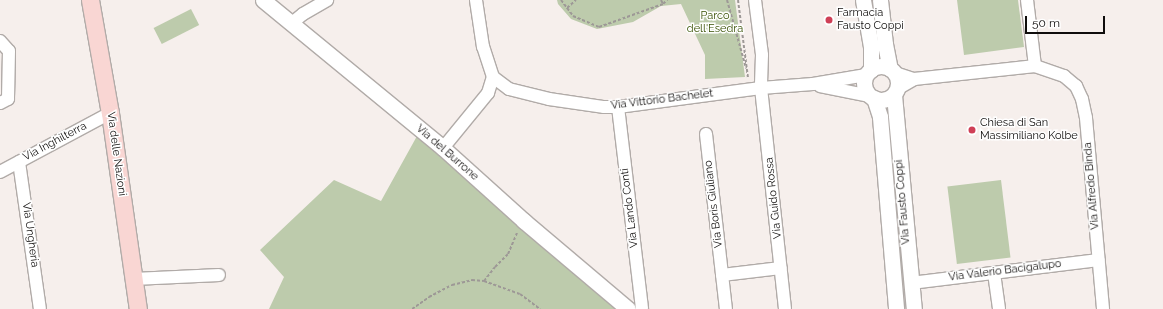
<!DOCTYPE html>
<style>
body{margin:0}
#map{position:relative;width:1163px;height:309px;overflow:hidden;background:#f6efec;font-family:Raleway,sans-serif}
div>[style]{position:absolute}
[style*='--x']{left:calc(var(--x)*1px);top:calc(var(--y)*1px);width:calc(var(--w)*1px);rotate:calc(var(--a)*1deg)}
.green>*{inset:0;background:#bdcbac;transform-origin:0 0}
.path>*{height:2px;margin-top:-1px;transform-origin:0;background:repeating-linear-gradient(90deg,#9d9896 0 3px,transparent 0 5px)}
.roads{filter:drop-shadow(1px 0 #b1aba8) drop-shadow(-1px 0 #b1aba8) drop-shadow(0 1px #b1aba8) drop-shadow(0 -1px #b1aba8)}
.minor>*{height:12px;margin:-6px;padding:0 6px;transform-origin:6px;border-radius:6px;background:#fff}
.tertiary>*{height:15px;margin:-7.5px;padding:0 7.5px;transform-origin:7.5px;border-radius:7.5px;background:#fff}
.tertiary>.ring{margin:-7.5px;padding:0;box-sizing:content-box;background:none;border:15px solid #fff;border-radius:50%}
.secondary>*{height:17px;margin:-8.5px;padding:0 8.5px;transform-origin:8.5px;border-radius:8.5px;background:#f9d6d3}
.dots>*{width:11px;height:11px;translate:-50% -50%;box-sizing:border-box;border:2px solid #fff;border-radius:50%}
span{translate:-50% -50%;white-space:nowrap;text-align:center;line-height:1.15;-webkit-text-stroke:3px #fff;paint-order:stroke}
.poi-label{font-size:11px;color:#0f0d0c}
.left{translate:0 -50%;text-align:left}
.park-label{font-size:11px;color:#364f00}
.street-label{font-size:11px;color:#0f0d0c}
.scale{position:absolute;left:1025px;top:16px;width:80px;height:18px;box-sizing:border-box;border:2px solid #0f0d0c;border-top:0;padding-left:5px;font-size:12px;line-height:14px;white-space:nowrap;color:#0f0d0c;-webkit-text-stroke:3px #fff;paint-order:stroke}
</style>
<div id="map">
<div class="green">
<div style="clip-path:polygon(557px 0,735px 0,745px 77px,705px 79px,705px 55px,681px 4px,661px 6px,633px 22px,597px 29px,571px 19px,558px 4px)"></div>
<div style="clip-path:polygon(957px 0,1018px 0,1024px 47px,964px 55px)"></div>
<div style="left:191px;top:9px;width:18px;height:42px;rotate:63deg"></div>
<div style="clip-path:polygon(417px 136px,511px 219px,617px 309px,269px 309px,284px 277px,260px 250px,334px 180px,381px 201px)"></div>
<div style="left:1001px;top:180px;width:78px;height:54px;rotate:83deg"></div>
</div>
<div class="path">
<div style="--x:561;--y:0;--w:20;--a:53"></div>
<div style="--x:573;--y:16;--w:28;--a:23"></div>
<div style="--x:599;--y:27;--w:68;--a:-19.8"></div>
<div style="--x:661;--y:0;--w:4;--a:63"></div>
<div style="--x:663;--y:4;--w:6;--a:-45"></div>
<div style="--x:727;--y:0;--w:71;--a:74.4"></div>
<div style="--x:738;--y:0;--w:79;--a:82.7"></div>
<div style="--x:567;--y:8;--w:12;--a:-42"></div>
<div style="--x:484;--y:281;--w:38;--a:20"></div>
<div style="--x:520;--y:294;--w:25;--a:37"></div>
<div style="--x:412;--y:309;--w:21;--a:-35"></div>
<div style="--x:429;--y:297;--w:26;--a:-28"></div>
<div style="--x:452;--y:285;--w:21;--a:-14"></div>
<div style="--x:472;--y:280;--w:12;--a:5"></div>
<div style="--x:484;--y:281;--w:18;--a:-52"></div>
<div style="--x:495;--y:267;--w:18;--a:-45"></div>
<div style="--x:508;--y:254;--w:23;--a:-67"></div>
</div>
<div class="roads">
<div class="minor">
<div style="--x:755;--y:0;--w:55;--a:82.7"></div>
<div style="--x:762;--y:55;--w:33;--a:92"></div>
<div style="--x:761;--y:88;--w:222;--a:83.8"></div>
<div style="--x:1027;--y:0;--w:66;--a:83.1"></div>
<div style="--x:292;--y:23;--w:14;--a:-39"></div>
<div style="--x:303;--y:14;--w:28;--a:-30"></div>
<div style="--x:0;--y:41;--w:13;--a:48"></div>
<div style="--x:9;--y:51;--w:48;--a:91.2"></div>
<div style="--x:8;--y:99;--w:9;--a:153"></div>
<div style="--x:895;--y:73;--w:20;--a:18"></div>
<div style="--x:493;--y:77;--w:20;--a:37"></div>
<div style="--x:509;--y:89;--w:41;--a:14"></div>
<div style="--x:549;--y:99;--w:56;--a:8.3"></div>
<div style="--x:604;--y:107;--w:14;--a:0"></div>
<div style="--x:618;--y:107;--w:144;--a:-7.6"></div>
<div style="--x:761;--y:88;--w:52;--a:-4.4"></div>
<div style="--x:813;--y:84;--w:54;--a:-9.6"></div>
<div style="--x:820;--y:86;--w:51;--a:11.3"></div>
<div style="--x:897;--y:89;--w:20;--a:-30"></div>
<div style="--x:914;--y:79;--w:122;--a:-6.1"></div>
<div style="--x:1035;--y:66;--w:31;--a:19"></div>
<div style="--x:1064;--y:76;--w:16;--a:40"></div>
<div style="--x:1076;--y:86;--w:14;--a:65"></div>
<div style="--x:1082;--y:99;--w:19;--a:78"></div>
<div style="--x:1086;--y:118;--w:192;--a:84.9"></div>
<div style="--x:618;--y:107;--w:203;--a:83.2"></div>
<div style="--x:706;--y:134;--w:176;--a:83.5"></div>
<div style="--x:443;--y:148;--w:71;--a:-50.7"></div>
<div style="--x:488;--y:93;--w:17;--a:-73"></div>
<div style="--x:493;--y:77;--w:32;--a:-108"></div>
<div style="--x:483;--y:47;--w:48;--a:-98.5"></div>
<div style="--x:19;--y:162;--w:148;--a:81.9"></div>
<div style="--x:0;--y:172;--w:125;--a:-28.2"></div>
<div style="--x:994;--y:273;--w:36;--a:82"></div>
<div style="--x:722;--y:275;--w:59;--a:-6.8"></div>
<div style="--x:134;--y:279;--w:85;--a:-2.7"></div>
<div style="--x:911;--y:283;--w:189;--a:-7"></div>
</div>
<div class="tertiary">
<div style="--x:263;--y:0;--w:233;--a:39.4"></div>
<div style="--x:443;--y:148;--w:109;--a:42"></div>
<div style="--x:524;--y:221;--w:136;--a:40.2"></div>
<div style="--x:863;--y:0;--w:48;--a:80.3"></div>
<div style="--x:871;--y:47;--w:23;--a:90"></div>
<div style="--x:880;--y:0;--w:44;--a:83.5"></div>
<div style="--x:885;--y:44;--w:25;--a:79"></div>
<div class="ring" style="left:864px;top:66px;width:19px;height:19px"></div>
<div style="--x:894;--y:95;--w:215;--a:84.7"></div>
<div style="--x:874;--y:98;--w:20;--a:72"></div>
<div style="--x:880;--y:117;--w:193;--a:85.2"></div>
</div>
<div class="secondary">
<div style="--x:90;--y:0;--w:115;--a:80"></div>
<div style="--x:110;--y:113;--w:198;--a:81.9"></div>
</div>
</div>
<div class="dots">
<div style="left:829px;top:20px;background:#cf3f56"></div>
<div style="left:972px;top:130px;background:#cf3f56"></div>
</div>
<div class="poi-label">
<span class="left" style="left:837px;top:20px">Farmacia<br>Fausto Coppi</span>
<span class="left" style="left:980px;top:130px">Chiesa di San<br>Massimiliano Kolbe</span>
</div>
<div class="park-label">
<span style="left:715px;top:23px">Parco<br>dell'Esedra</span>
</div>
<div class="street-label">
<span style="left:662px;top:100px;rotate:-7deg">Via Vittorio Bachelet</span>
<span style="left:55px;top:142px;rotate:-28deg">Via Inghilterra</span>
<span style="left:447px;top:153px;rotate:41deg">Via del Burrone</span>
<span style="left:116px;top:154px;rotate:82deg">Via delle Nazioni</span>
<span style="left:1092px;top:186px;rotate:-95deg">Via Alfredo Binda</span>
<span style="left:774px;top:198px;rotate:-96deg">Via Guido Rossa</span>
<span style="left:903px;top:202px;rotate:-95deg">Via Fausto Coppi</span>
<span style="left:714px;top:204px;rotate:-97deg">Via Boris Giuliano</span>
<span style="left:630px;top:208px;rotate:-97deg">Via Lando Conti</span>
<span style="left:30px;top:235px;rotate:82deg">Via Ungheria</span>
<span style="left:1005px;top:271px;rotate:-7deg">Via Valerio Bacigalupo</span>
</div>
<div class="scale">50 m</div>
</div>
